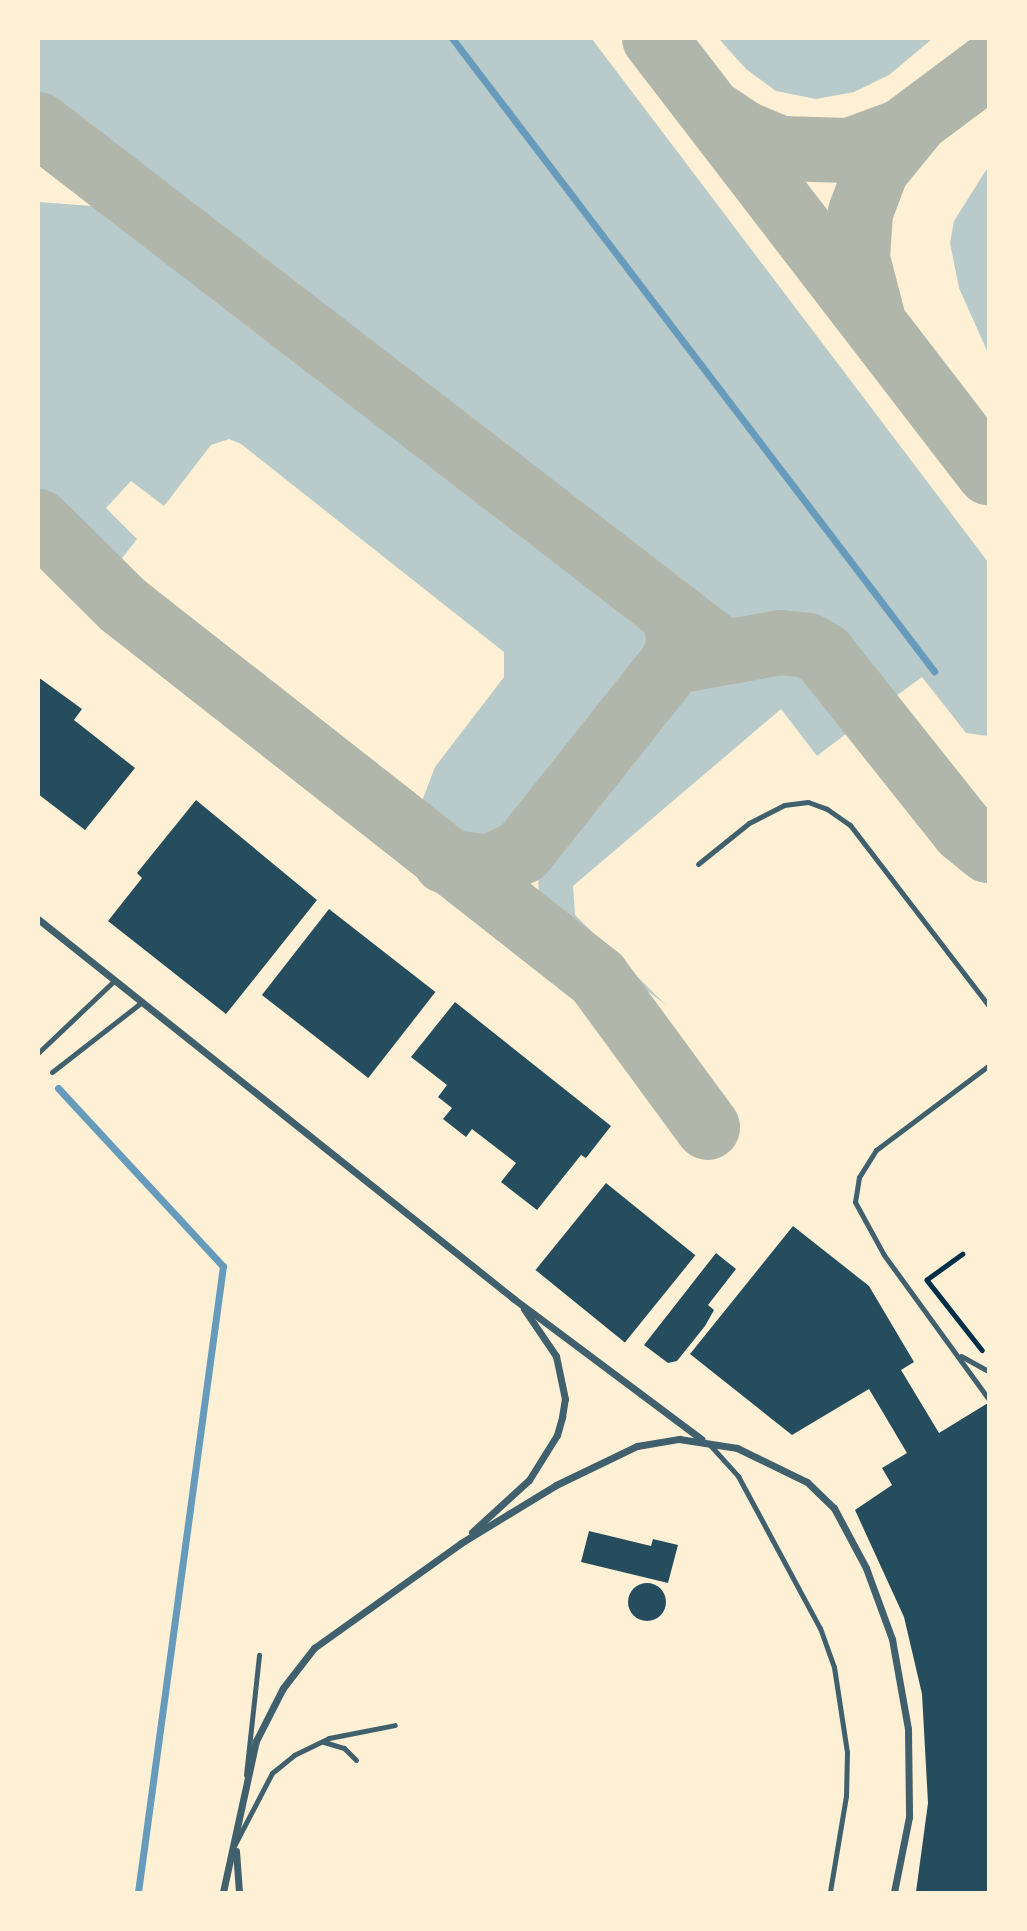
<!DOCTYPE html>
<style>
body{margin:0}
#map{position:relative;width:1027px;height:1931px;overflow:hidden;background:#fdf0d5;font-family:Rubik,sans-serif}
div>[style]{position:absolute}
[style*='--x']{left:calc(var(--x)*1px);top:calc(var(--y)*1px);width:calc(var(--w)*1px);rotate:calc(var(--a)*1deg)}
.green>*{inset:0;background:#b9caca}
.stream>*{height:7px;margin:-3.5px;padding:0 3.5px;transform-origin:3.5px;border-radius:3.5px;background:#669bbc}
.taxiway>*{height:65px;margin:-32.5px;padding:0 32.5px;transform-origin:32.5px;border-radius:32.5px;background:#b1b6ab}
.building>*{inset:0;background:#264d5e;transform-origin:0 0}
.round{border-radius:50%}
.path>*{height:4.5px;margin:-2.25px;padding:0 2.25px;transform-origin:2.25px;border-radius:2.25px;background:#003049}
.service>*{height:5px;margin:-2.5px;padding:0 2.5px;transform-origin:2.5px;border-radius:2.5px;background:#3f606c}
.minor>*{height:7px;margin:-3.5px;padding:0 3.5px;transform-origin:3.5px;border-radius:3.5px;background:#3f606c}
span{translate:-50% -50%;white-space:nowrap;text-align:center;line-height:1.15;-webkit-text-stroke:7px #fdf0d5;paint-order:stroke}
.frame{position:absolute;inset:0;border:40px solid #fdf0d5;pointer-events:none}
</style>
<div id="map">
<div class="green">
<div style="clip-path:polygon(38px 39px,592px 39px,988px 562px,988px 736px,966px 733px,922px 677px,888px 702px,855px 659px,821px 628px,778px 621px,722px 630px,49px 112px,39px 102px)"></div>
<div style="clip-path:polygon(719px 39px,932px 39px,889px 75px,854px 92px,816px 99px,776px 91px,746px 69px)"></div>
<div style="clip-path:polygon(988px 167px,988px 353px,959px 288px,950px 243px,954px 221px)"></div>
<div style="clip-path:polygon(39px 202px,105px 207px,133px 216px,640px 606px,654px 633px,653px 650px,503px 840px,486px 847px,457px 845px,417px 814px,435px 767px,504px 677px,504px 652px,241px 444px,229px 439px,211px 445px,164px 506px,131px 481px,106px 508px,137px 539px,113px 570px,39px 490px)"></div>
<div style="clip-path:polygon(779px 665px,814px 680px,855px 727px,817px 756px,781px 709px,573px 886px,575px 915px,666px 1005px,547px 914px,539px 902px,538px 868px,669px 694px,692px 678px)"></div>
</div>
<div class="stream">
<div style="--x:452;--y:38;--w:796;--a:52.71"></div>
<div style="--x:58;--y:1088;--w:243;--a:47.2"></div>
<div style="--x:223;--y:1266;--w:632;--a:97.73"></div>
</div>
<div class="taxiway">
<div style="--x:654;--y:38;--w:548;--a:52.42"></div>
<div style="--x:717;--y:115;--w:30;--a:34"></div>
<div style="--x:742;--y:132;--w:41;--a:22.8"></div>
<div style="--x:780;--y:148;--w:69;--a:1.7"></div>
<div style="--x:849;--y:150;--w:55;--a:-20.1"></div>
<div style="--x:901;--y:131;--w:109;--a:-36.8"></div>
<div style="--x:38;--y:124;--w:862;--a:37.6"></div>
<div style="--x:872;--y:316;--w:60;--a:-104.5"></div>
<div style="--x:857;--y:258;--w:46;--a:-86.3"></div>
<div style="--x:860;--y:212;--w:46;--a:-69.6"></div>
<div style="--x:876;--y:169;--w:58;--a:-50.6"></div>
<div style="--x:38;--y:521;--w:120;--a:44.7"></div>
<div style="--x:123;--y:605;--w:603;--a:38.13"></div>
<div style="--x:597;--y:977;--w:186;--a:53.7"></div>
<div style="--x:680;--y:660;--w:102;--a:-10.2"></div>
<div style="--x:780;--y:642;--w:27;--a:6"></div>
<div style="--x:807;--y:645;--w:18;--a:29"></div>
<div style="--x:823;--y:654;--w:225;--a:51.5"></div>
<div style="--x:963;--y:830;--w:32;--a:39"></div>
<div style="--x:445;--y:861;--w:44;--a:7.8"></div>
<div style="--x:489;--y:867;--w:37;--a:-26"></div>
<div style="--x:522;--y:851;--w:243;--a:-51.5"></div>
<div style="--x:673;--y:661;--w:22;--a:-74"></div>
<div style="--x:679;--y:640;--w:26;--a:-101"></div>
</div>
<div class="building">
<div style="clip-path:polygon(38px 677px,82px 709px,74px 720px,135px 768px,85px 830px,38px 794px)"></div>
<div style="clip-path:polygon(196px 800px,317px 900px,226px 1014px,108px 921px,142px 878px,137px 873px)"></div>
<div style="left:329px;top:909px;width:135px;height:109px;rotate:38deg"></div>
<div style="clip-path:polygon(455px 1002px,611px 1126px,586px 1158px,581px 1155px,537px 1210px,501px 1182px,516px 1163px,472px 1129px,466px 1137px,443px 1119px,452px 1108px,438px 1097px,447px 1085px,411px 1057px)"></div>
<div style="left:606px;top:1183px;width:115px;height:112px;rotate:39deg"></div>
<div style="clip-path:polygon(793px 1226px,869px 1286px,914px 1362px,901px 1370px,939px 1433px,988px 1403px,988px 1892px,916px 1892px,928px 1803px,922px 1694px,904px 1617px,855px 1510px,892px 1485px,882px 1468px,907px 1453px,869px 1389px,792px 1435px,690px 1354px)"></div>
<div style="clip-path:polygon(716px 1253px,736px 1269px,708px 1305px,714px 1310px,705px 1326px,677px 1361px,668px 1363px,644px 1345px)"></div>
<div style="clip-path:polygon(589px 1531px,651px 1546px,653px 1539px,678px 1545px,668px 1583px,581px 1562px)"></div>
<div class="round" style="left:628px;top:1583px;width:38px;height:38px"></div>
</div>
<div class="path">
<div style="--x:963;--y:1254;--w:44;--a:144.2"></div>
<div style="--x:927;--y:1280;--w:89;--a:51.8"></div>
</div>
<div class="service">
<div style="--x:698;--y:864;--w:65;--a:-38.8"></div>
<div style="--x:749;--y:823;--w:39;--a:-27"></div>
<div style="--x:784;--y:805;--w:24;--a:-7"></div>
<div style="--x:808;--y:802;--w:20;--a:20"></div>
<div style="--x:827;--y:809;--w:28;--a:35"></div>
<div style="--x:850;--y:825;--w:227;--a:52.5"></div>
<div style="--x:38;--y:1053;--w:106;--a:-43.5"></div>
<div style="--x:988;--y:1066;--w:140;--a:143.1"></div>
<div style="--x:876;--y:1150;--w:32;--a:122"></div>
<div style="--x:859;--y:1177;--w:25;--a:99"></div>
<div style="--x:855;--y:1202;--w:60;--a:61.3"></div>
<div style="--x:884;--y:1255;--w:177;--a:54"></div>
<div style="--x:52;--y:1072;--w:114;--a:-37.9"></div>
<div style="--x:961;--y:1356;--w:31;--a:29"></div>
<div style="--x:710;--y:1445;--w:42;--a:47.9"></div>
<div style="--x:738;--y:1476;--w:173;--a:61.7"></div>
<div style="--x:820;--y:1628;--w:41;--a:70.3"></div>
<div style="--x:834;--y:1667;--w:86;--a:81.3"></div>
<div style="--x:847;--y:1752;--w:44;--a:91.3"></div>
<div style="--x:846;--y:1796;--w:97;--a:99.5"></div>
<div style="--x:324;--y:1742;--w:21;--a:17"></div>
<div style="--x:344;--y:1748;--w:17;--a:45"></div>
<div style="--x:246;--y:1775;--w:121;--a:-83.8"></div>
<div style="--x:235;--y:1844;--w:80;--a:-62.5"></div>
<div style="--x:272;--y:1773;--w:28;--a:-39"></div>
<div style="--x:294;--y:1755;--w:39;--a:-26"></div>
<div style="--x:329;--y:1738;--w:67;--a:-11.1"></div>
</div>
<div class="minor">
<div style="--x:38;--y:919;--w:609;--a:38.6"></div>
<div style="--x:514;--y:1299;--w:234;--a:36.8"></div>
<div style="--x:472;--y:1532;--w:77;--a:-42.4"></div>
<div style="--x:529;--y:1480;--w:53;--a:-58.1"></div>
<div style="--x:557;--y:1435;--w:19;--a:-74"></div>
<div style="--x:562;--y:1417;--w:18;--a:-81"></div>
<div style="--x:565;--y:1399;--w:44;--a:-101.8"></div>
<div style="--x:556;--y:1356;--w:57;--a:-124.2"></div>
<div style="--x:236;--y:1851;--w:41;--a:85.8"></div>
<div style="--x:223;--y:1892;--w:155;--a:-77.7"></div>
<div style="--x:256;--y:1741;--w:59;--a:-63"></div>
<div style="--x:283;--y:1688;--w:51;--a:-52.2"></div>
<div style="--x:314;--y:1648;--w:181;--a:-35.5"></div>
<div style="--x:461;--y:1543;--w:111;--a:-31.4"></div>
<div style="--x:556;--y:1485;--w:90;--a:-25.7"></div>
<div style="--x:637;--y:1446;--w:43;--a:-9.5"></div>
<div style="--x:679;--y:1439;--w:59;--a:8.8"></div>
<div style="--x:737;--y:1448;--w:78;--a:25.9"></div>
<div style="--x:807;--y:1482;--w:37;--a:44"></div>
<div style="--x:834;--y:1508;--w:68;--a:61.9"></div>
<div style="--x:866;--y:1568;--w:76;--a:69.9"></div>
<div style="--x:892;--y:1639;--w:91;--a:79.9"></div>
<div style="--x:908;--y:1729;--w:88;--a:89.3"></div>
<div style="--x:909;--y:1817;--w:76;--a:101.3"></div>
</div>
<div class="frame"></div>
</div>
